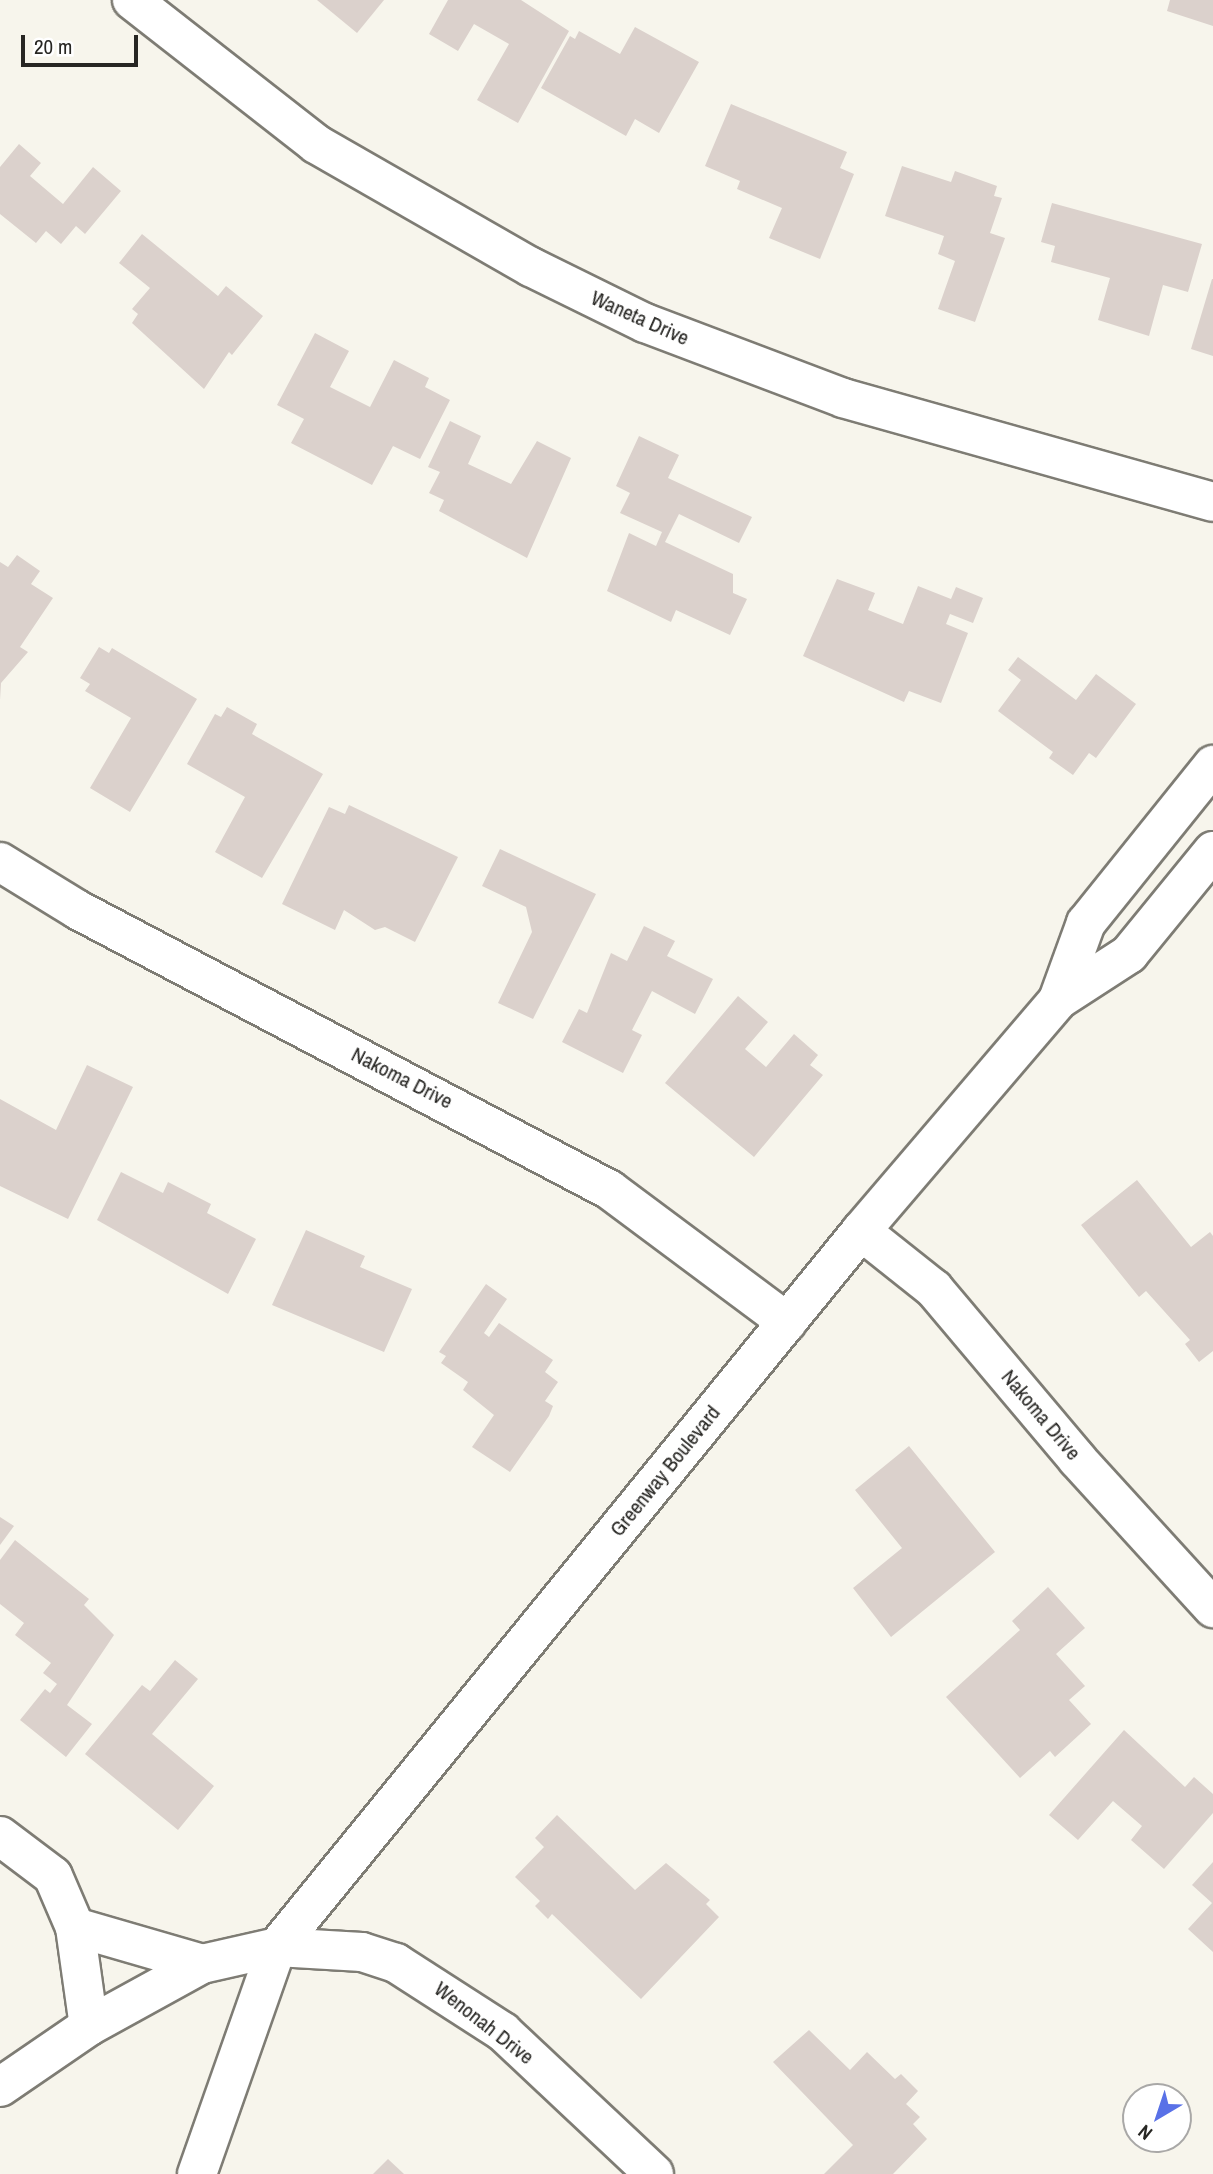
<!DOCTYPE html>
<style>
body{margin:0}
#map{position:relative;width:1213px;height:2174px;overflow:hidden;background:#f7f5ec;font-family:"Archivo Narrow",sans-serif}
div>[style]{position:absolute}
[style*='--x']{left:calc(var(--x)*1px);top:calc(var(--y)*1px);width:calc(var(--w)*1px);rotate:calc(var(--a)*1deg)}
.building>*{inset:0;background:#dbd1cc}
.roads{filter:drop-shadow(2px 0 #7e7c74) drop-shadow(-2px 0 #7e7c74) drop-shadow(0 2px #7e7c74) drop-shadow(0 -2px #7e7c74)}
.minor>*{height:38px;margin:-19px;padding:0 19px;transform-origin:19px;border-radius:19px;background:#fff}
span{translate:-50% -50%;white-space:nowrap;text-align:center;line-height:1.15;-webkit-text-stroke:6px #fff;paint-order:stroke}
.street-label{font-size:21px;color:#272623}
.north{position:absolute;left:1122px;top:2083px;width:70px;height:70px;box-sizing:border-box;background:#fff;border:2px solid #a9a8a7;border-radius:50%;rotate:219deg;font-size:19px;font-weight:700;line-height:28px;text-align:center;color:#272623}
.north::after{content:'';display:block;margin:auto;width:24px;height:32px;background:#5971e7;clip-path:polygon(50% 0,100% 100%,50% 72%,0 100%)}
.scale{position:absolute;left:21px;top:35px;width:117px;height:32px;box-sizing:border-box;border:4px solid #272623;border-top:0;padding-left:9px;font-size:21px;line-height:24px;white-space:nowrap;color:#272623;-webkit-text-stroke:5px #fff;paint-order:stroke}
</style>
<div id="map">
<div class="building">
<div style="clip-path:polygon(317px 0,384px 0,357px 33px)"></div>
<div style="clip-path:polygon(448px 0,521px 0,569px 31px,518px 123px,477px 100px,509px 44px,474px 24px,458px 51px,429px 34px)"></div>
<div style="clip-path:polygon(1170px 0,1213px 0,1213px 26px,1167px 11px)"></div>
<div style="clip-path:polygon(635px 27px,699px 62px,659px 133px,635px 119px,626px 136px,541px 88px,570px 36px,575px 39px,579px 31px,620px 54px)"></div>
<div style="clip-path:polygon(731px 104px,847px 152px,840px 168px,854px 174px,820px 259px,769px 238px,782px 208px,737px 189px,740px 181px,705px 166px)"></div>
<div style="clip-path:polygon(19px 144px,41px 163px,30px 176px,63px 204px,93px 167px,121px 191px,85px 234px,76px 226px,61px 244px,46px 231px,36px 243px,0 214px,0 167px)"></div>
<div style="clip-path:polygon(902px 166px,951px 182px,955px 171px,997px 186px,994px 196px,1002px 198px,990px 233px,1005px 238px,975px 322px,938px 309px,955px 261px,938px 254px,944px 236px,885px 216px)"></div>
<div style="clip-path:polygon(1052px 203px,1202px 244px,1188px 292px,1163px 285px,1149px 336px,1098px 320px,1110px 278px,1051px 262px,1055px 246px,1041px 242px)"></div>
<div style="clip-path:polygon(142px 234px,218px 296px,226px 286px,263px 316px,232px 355px,229px 352px,204px 389px,132px 323px,138px 314px,132px 309px,150px 288px,119px 263px)"></div>
<div style="clip-path:polygon(1212px 279px,1213px 279px,1213px 356px,1191px 349px)"></div>
<div style="clip-path:polygon(315px 333px,349px 351px,330px 387px,370px 407px,394px 360px,429px 378px,425px 387px,450px 400px,420px 459px,393px 446px,372px 485px,291px 443px,304px 419px,277px 405px)"></div>
<div style="clip-path:polygon(450px 421px,481px 436px,468px 464px,511px 484px,537px 441px,571px 458px,527px 558px,439px 511px,444px 500px,429px 493px,440px 472px,428px 467px)"></div>
<div style="clip-path:polygon(639px 436px,679px 455px,668px 478px,752px 517px,739px 543px,679px 514px,665px 542px,733px 574px,733px 593px,747px 599px,730px 635px,676px 610px,671px 622px,607px 591px,629px 533px,656px 546px,662px 532px,620px 513px,630px 493px,616px 486px)"></div>
<div style="clip-path:polygon(17px 555px,40px 571px,31px 584px,53px 598px,20px 647px,28px 652px,1px 683px,0 700px,0 562px,8px 567px)"></div>
<div style="clip-path:polygon(837px 579px,875px 593px,868px 610px,903px 624px,918px 586px,951px 599px,956px 587px,983px 598px,973px 623px,950px 614px,946px 624px,968px 633px,941px 703px,909px 691px,904px 702px,803px 656px)"></div>
<div style="clip-path:polygon(99px 647px,109px 653px,112px 648px,197px 699px,130px 812px,90px 788px,131px 718px,85px 691px,90px 684px,80px 678px)"></div>
<div style="clip-path:polygon(1018px 657px,1076px 700px,1096px 674px,1136px 704px,1096px 758px,1089px 753px,1073px 775px,1049px 758px,1053px 752px,998px 711px,1021px 680px,1008px 670px)"></div>
<div style="clip-path:polygon(227px 707px,257px 724px,252px 734px,323px 774px,262px 878px,215px 852px,245px 797px,187px 764px,215px 714px,221px 717px)"></div>
<div style="clip-path:polygon(349px 805px,458px 857px,415px 942px,385px 927px,375px 930px,344px 910px,335px 930px,282px 904px,329px 807px,345px 814px)"></div>
<div style="clip-path:polygon(500px 849px,596px 894px,533px 1019px,498px 1003px,532px 932px,526px 907px,482px 886px)"></div>
<div style="clip-path:polygon(644px 926px,675px 941px,667px 956px,713px 979px,695px 1014px,652px 991px,632px 1030px,642px 1035px,623px 1073px,562px 1042px,579px 1009px,587px 1013px,611px 953px,627px 961px)"></div>
<div style="clip-path:polygon(738px 996px,768px 1022px,745px 1049px,766px 1067px,794px 1034px,818px 1055px,810px 1065px,823px 1075px,754px 1157px,665px 1083px)"></div>
<div style="clip-path:polygon(87px 1065px,133px 1087px,68px 1219px,0 1186px,0 1099px,56px 1130px)"></div>
<div style="clip-path:polygon(121px 1172px,163px 1193px,168px 1182px,211px 1204px,207px 1213px,256px 1239px,228px 1294px,97px 1220px)"></div>
<div style="clip-path:polygon(1137px 1180px,1191px 1247px,1210px 1232px,1213px 1236px,1213px 1351px,1199px 1362px,1185px 1344px,1190px 1340px,1146px 1291px,1139px 1297px,1081px 1225px)"></div>
<div style="clip-path:polygon(306px 1230px,365px 1256px,360px 1267px,412px 1289px,384px 1352px,272px 1305px)"></div>
<div style="clip-path:polygon(486px 1284px,507px 1299px,484px 1333px,489px 1337px,499px 1323px,553px 1360px,545px 1372px,558px 1382px,545px 1401px,553px 1406px,549px 1416px,510px 1472px,472px 1447px,494px 1415px,463px 1390px,468px 1382px,441px 1363px,446px 1356px,439px 1352px)"></div>
<div style="clip-path:polygon(909px 1446px,995px 1552px,891px 1637px,853px 1588px,902px 1548px,855px 1490px)"></div>
<div style="clip-path:polygon(0 1517px,14px 1526px,0 1545px)"></div>
<div style="clip-path:polygon(15px 1540px,89px 1599px,84px 1605px,114px 1635px,67px 1705px,92px 1724px,66px 1757px,20px 1720px,45px 1689px,50px 1693px,57px 1684px,43px 1673px,51px 1663px,15px 1635px,24px 1623px,0 1604px,0 1560px)"></div>
<div style="clip-path:polygon(1048px 1587px,1085px 1628px,1056px 1654px,1085px 1686px,1069px 1700px,1091px 1724px,1055px 1757px,1050px 1751px,1020px 1778px,946px 1697px,1020px 1630px,1012px 1621px)"></div>
<div style="clip-path:polygon(175px 1660px,198px 1679px,152px 1734px,214px 1786px,178px 1830px,85px 1754px,142px 1685px,150px 1691px)"></div>
<div style="clip-path:polygon(1124px 1730px,1185px 1787px,1194px 1777px,1213px 1794px,1213px 1813px,1164px 1869px,1131px 1840px,1142px 1826px,1113px 1801px,1078px 1840px,1049px 1815px)"></div>
<div style="clip-path:polygon(557px 1815px,635px 1890px,666px 1863px,710px 1900px,706px 1904px,719px 1917px,641px 1999px,552px 1914px,548px 1919px,535px 1906px,540px 1901px,515px 1877px,544px 1847px,535px 1838px)"></div>
<div style="clip-path:polygon(1213px 1862px,1213px 1952px,1188px 1929px,1212px 1903px,1192px 1885px)"></div>
<div style="clip-path:polygon(809px 2030px,850px 2070px,867px 2052px,895px 2079px,901px 2074px,918px 2091px,906px 2104px,920px 2117px,913px 2124px,927px 2139px,893px 2174px,824px 2174px,853px 2145px,773px 2062px)"></div>
<div style="clip-path:polygon(388px 2159px,404px 2174px,373px 2174px)"></div>
</div>
<div class="roads">
<div class="minor">
<div style="--x:132;--y:0;--w:234;--a:38"></div>
<div style="--x:316;--y:144;--w:248;--a:29.8"></div>
<div style="--x:531;--y:267;--w:127;--a:26.2"></div>
<div style="--x:645;--y:323;--w:212;--a:20.7"></div>
<div style="--x:843;--y:398;--w:384;--a:15.7"></div>
<div style="--x:0;--y:862;--w:92;--a:31.6"></div>
<div style="--x:78;--y:910;--w:601;--a:27.76"></div>
<div style="--x:610;--y:1190;--w:221;--a:36.7"></div>
<div style="--x:1058;--y:1000;--w:82;--a:-70"></div>
<div style="--x:1086;--y:923;--w:203;--a:-51.2"></div>
<div style="--x:861;--y:1231;--w:93;--a:38.5"></div>
<div style="--x:934;--y:1289;--w:222;--a:49.9"></div>
<div style="--x:1077;--y:1459;--w:202;--a:47.6"></div>
<div style="--x:0;--y:1836;--w:66;--a:37"></div>
<div style="--x:53;--y:1876;--w:56;--a:66.7"></div>
<div style="--x:75;--y:1927;--w:100;--a:82"></div>
<div style="--x:75;--y:1927;--w:132;--a:16.2"></div>
<div style="--x:202;--y:1964;--w:77;--a:-12.8"></div>
<div style="--x:277;--y:1947;--w:85;--a:3.4"></div>
<div style="--x:362;--y:1952;--w:36;--a:18"></div>
<div style="--x:396;--y:1963;--w:127;--a:32.8"></div>
<div style="--x:503;--y:2032;--w:207;--a:43.2"></div>
<div style="--x:0;--y:2087;--w:108;--a:-34.4"></div>
<div style="--x:89;--y:2026;--w:129;--a:-28.8"></div>
<div style="--x:197;--y:2174;--w:241;--a:-70.6"></div>
<div style="--x:277;--y:1947;--w:924;--a:-50.8"></div>
<div style="--x:861;--y:1231;--w:304;--a:-49.5"></div>
<div style="--x:1058;--y:1000;--w:85;--a:-32.9"></div>
<div style="--x:1129;--y:954;--w:133;--a:-50.8"></div>
</div>
</div>
<div class="street-label">
<span style="left:640px;top:318px;rotate:24deg">Waneta Drive</span>
<span style="left:402px;top:1078px;rotate:27deg">Nakoma Drive</span>
<span style="left:1041px;top:1415px;rotate:50deg">Nakoma Drive</span>
<span style="left:665px;top:1471px;rotate:-51deg">Greenway Boulevard</span>
<span style="left:484px;top:2023px;rotate:38deg">Wenonah Drive</span>
</div>
<div class="north">N</div>
<div class="scale">20 m</div>
</div>
